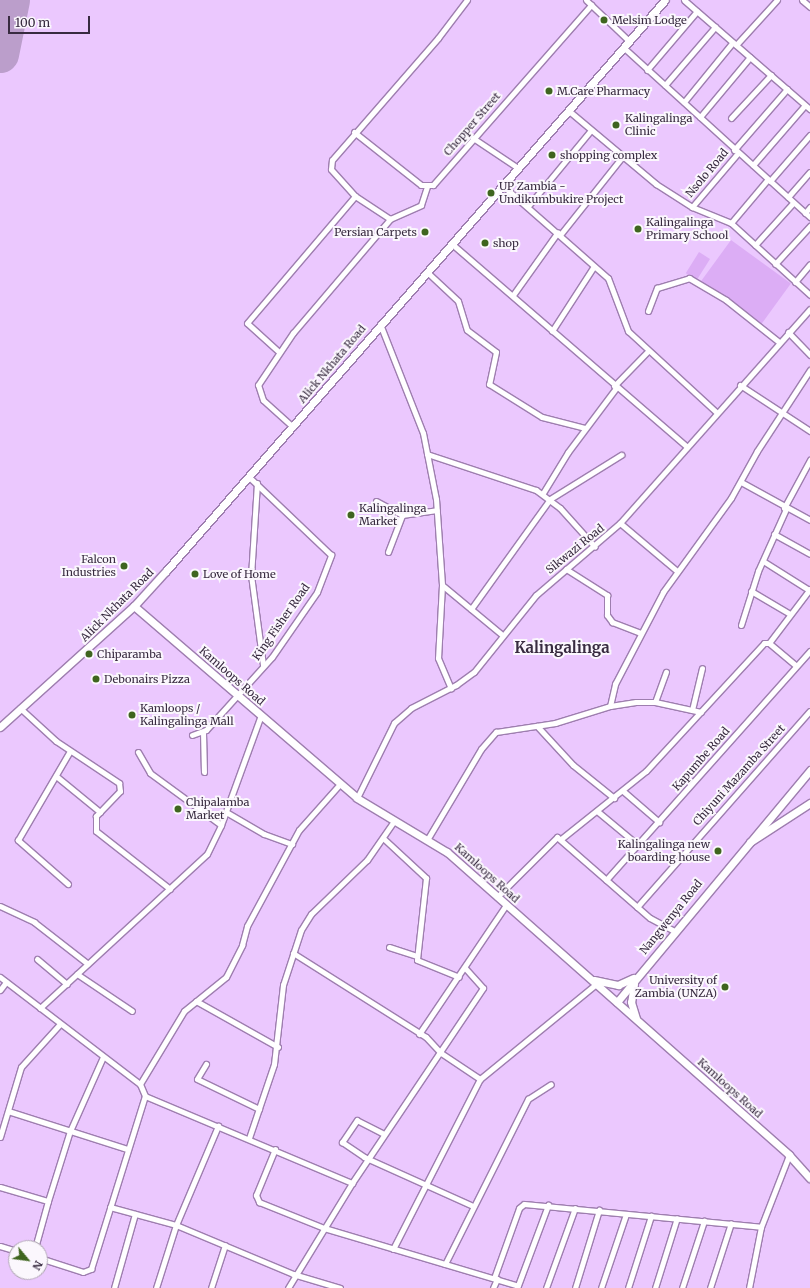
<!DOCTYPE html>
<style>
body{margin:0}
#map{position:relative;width:810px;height:1288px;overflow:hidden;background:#ebc8fe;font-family:Merriweather,serif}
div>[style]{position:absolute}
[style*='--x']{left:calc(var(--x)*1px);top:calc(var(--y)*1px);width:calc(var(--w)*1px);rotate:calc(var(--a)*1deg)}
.green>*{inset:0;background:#dcadf5;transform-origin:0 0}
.runway>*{height:37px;margin:-18.5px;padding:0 18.5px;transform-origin:18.5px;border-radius:18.5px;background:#bb9ecb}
.roads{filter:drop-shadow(1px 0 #9e7eaf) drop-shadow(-1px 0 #9e7eaf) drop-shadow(0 1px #9e7eaf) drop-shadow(0 -1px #9e7eaf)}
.street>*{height:5px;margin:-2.5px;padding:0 2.5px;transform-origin:2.5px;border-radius:2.5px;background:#fff}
.secondary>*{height:7px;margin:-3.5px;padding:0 3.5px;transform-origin:3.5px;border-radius:3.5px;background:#fff}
.dots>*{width:11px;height:11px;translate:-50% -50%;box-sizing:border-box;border:2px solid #fbf7fd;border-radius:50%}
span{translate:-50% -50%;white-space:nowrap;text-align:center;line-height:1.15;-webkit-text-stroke:4px #fbf7fd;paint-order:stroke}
.poi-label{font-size:11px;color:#382b40}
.left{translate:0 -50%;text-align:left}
.right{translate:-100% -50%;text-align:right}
.street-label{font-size:11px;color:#382b40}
.district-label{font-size:15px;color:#382b40;font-weight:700}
.north{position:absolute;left:8px;top:1240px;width:40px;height:40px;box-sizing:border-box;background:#fbf7fd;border:1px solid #ada5b1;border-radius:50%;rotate:119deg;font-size:11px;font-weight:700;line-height:16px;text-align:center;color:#382b40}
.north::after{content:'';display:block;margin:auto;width:14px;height:18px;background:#3f651f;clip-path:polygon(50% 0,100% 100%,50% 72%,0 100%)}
.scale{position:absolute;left:8px;top:16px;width:82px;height:18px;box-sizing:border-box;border:2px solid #382b40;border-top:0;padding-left:5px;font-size:12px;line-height:14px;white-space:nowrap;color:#382b40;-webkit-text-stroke:3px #fbf7fd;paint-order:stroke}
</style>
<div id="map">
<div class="green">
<div style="left:731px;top:240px;width:74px;height:52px;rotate:36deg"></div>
<div style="left:699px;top:252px;width:13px;height:25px;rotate:32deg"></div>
</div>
<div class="runway">
<div style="--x:0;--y:54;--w:55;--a:-78.5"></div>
</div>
<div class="roads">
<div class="street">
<div style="--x:586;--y:0;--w:59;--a:43.6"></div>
<div style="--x:684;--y:0;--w:167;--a:40.9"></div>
<div style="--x:802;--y:0;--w:11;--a:41"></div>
<div style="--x:736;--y:45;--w:61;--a:-47.7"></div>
<div style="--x:623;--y:47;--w:253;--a:42.3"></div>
<div style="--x:647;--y:70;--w:77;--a:-49.7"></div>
<div style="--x:665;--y:85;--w:77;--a:-49.2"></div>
<div style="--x:684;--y:102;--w:77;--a:-50.8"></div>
<div style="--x:569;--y:111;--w:114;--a:40"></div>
<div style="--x:656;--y:184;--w:43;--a:32.6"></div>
<div style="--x:692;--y:207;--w:42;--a:22.3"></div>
<div style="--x:731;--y:223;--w:107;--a:42.3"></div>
<div style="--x:700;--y:117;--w:78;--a:-50.2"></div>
<div style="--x:731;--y:118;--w:59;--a:-47.1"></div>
<div style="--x:354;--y:132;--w:85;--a:38.3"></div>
<div style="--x:421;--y:185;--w:12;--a:0"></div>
<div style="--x:433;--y:185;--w:240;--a:-48.7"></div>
<div style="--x:473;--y:138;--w:54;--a:33.7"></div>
<div style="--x:734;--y:150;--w:81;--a:-49"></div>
<div style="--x:753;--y:165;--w:79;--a:-49.1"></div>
<div style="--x:770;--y:181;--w:61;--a:-49"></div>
<div style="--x:502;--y:185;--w:141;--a:41.3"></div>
<div style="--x:608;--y:278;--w:57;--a:69.3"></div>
<div style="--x:628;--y:331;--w:120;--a:42.6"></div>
<div style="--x:788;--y:197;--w:33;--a:-49"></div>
<div style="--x:529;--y:205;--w:97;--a:-50.4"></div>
<div style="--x:692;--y:207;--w:71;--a:-49.6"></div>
<div style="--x:805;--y:213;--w:8;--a:-50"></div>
<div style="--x:390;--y:219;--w:34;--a:-24"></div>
<div style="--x:421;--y:205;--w:20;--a:-72"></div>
<div style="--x:731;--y:223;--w:57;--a:-49.9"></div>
<div style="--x:560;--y:235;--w:100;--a:-51.5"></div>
<div style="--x:452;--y:244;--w:309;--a:40.8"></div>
<div style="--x:755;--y:245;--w:57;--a:-47.9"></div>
<div style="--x:775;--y:264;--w:52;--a:-47.4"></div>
<div style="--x:427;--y:272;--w:42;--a:43.1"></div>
<div style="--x:458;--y:301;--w:30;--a:73"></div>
<div style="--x:467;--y:330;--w:36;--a:37"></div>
<div style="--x:496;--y:352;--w:33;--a:102"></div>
<div style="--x:489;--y:384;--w:62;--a:31.9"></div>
<div style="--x:542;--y:417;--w:44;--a:14.3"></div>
<div style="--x:795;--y:282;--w:23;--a:-50"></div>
<div style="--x:513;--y:295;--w:77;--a:-54.5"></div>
<div style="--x:648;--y:311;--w:25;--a:-69"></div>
<div style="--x:657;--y:288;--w:34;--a:-17"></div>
<div style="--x:689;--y:278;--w:43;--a:30.7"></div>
<div style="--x:726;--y:300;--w:68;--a:38.4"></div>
<div style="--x:380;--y:324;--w:117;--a:68.5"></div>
<div style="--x:423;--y:433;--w:67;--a:78.9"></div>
<div style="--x:436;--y:499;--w:86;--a:86"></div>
<div style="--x:442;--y:585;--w:73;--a:93.1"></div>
<div style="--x:438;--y:658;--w:33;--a:67"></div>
<div style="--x:552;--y:331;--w:77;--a:-57.1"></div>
<div style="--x:788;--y:332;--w:32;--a:46"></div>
<div style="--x:279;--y:352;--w:43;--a:-137.8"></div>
<div style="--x:247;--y:323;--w:167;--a:-49.6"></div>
<div style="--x:355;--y:196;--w:36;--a:-132"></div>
<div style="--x:331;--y:169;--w:9;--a:-84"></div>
<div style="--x:332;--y:160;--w:162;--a:-49"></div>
<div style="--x:438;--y:38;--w:48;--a:-52.7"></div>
<div style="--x:740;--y:385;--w:84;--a:33.3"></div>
<div style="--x:614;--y:386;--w:49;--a:-45.8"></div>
<div style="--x:293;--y:427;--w:40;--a:-138"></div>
<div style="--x:263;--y:400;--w:16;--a:-108"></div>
<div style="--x:258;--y:385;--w:63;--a:-56.1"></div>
<div style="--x:293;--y:333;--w:150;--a:-49.6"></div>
<div style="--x:390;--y:219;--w:42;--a:-146.7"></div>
<div style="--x:427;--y:454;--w:115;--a:18.3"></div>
<div style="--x:536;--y:490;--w:30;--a:37"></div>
<div style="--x:560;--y:508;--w:52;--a:48.1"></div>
<div style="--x:741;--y:482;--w:79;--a:28.8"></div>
<div style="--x:257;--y:483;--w:92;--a:93.7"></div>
<div style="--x:251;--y:575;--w:91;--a:82.4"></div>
<div style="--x:543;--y:493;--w:48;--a:-58.6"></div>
<div style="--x:568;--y:452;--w:80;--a:-53.1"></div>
<div style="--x:376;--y:501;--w:30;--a:28"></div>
<div style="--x:402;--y:515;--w:35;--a:-8"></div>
<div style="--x:784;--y:508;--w:55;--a:-61.6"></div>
<div style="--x:620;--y:523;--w:75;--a:40.1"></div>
<div style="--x:774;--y:534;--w:41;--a:29.1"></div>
<div style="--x:388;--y:552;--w:40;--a:-69"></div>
<div style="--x:763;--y:561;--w:54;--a:32.2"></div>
<div style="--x:566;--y:569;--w:49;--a:32.4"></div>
<div style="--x:607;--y:595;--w:20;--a:90"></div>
<div style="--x:607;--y:615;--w:9;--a:54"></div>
<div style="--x:612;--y:622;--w:31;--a:21"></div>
<div style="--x:442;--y:585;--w:77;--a:39.7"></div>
<div style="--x:751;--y:591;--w:45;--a:30.5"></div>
<div style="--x:471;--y:609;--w:135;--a:-54.3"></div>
<div style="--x:550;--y:499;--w:84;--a:-31.8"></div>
<div style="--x:741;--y:625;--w:57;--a:-72.5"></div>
<div style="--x:758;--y:571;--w:68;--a:-65.7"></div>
<div style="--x:769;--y:643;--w:68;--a:-52.8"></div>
<div style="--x:655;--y:702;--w:32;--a:-70"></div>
<div style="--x:610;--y:706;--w:23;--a:-77"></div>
<div style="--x:615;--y:684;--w:104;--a:-62.4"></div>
<div style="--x:663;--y:592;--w:116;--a:-54.1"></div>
<div style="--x:731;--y:498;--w:54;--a:-61"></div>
<div style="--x:757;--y:451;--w:97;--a:-56.8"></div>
<div style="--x:20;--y:708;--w:49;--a:42.5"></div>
<div style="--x:56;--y:741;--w:76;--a:33.7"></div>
<div style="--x:119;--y:783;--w:8;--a:83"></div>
<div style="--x:120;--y:791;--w:35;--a:134"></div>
<div style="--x:96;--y:816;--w:15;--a:90"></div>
<div style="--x:96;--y:831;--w:94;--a:38.1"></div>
<div style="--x:692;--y:710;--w:43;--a:-76.6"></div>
<div style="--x:537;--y:726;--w:53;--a:47.3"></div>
<div style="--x:573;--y:765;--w:53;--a:38.8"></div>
<div style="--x:203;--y:732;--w:40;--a:88.6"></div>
<div style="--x:192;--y:735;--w:15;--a:-20"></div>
<div style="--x:206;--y:730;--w:98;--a:-47.9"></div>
<div style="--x:272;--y:657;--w:79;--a:-55.3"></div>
<div style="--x:317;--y:592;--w:40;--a:-69"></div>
<div style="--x:331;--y:555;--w:113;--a:-136.4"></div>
<div style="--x:138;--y:752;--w:24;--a:60"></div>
<div style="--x:150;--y:773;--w:88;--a:36.2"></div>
<div style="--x:56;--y:776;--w:57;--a:39.3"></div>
<div style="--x:623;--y:791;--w:48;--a:40.7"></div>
<div style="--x:357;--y:798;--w:84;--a:-63.7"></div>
<div style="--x:394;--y:723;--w:23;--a:-41"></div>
<div style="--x:411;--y:708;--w:51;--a:-27.1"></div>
<div style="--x:456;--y:685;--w:22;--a:-36"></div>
<div style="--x:474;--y:672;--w:99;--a:-51.2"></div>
<div style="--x:536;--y:595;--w:111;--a:-40.6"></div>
<div style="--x:620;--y:523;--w:286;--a:-48.4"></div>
<div style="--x:597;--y:811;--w:53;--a:39.7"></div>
<div style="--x:226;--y:812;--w:44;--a:30.1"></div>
<div style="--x:264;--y:834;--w:30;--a:20"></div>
<div style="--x:383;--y:838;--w:59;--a:42.9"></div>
<div style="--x:426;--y:878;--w:82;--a:96.3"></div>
<div style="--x:417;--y:960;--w:45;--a:22"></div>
<div style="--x:561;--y:839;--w:109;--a:-38.7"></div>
<div style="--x:646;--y:771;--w:174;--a:-47.3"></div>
<div style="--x:764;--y:643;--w:5;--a:0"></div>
<div style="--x:769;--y:643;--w:35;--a:40"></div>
<div style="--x:427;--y:840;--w:106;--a:-59.3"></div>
<div style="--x:481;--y:749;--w:23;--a:-49"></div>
<div style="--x:496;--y:732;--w:60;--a:-8.7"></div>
<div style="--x:555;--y:723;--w:58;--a:-17.2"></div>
<div style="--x:610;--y:706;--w:26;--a:-9"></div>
<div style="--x:636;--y:702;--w:19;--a:0"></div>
<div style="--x:655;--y:702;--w:47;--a:12.3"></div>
<div style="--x:606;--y:880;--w:307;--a:-48.3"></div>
<div style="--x:68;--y:884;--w:67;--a:-138.7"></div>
<div style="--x:18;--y:840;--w:103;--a:-59.7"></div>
<div style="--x:497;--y:897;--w:85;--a:-45"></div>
<div style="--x:557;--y:837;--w:123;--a:41.1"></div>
<div style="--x:650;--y:918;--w:27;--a:28"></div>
<div style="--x:0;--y:906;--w:38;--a:25"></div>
<div style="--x:34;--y:922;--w:68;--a:37.9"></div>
<div style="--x:637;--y:907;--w:261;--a:-48.6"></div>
<div style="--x:389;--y:947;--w:28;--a:18"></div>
<div style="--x:293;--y:953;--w:157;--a:32.3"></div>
<div style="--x:426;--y:1037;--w:22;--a:47"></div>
<div style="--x:441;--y:1053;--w:47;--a:33.7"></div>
<div style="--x:480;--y:1079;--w:150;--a:-39.3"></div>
<div style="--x:37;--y:959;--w:39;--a:40"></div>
<div style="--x:77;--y:974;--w:66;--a:33.9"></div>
<div style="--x:0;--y:977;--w:176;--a:37.4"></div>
<div style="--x:140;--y:1084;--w:13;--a:67"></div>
<div style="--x:145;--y:1096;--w:225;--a:22.8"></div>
<div style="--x:0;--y:990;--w:10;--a:-53"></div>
<div style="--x:196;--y:1001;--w:94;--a:29.3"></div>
<div style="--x:40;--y:1008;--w:227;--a:-42.7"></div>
<div style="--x:207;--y:854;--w:32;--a:-64"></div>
<div style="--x:221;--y:825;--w:117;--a:-70"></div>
<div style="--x:419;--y:1034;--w:156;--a:-56"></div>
<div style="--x:206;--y:1064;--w:17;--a:121"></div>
<div style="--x:197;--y:1079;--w:69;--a:25.8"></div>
<div style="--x:140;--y:1084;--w:85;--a:-58.9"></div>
<div style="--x:184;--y:1011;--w:54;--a:-39"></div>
<div style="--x:226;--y:977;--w:36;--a:-63"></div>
<div style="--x:242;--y:945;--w:20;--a:-75"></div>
<div style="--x:247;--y:926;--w:109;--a:-61.6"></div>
<div style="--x:299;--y:830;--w:62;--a:-48.3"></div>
<div style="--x:8;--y:1111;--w:125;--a:17.7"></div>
<div style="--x:384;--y:1134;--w:30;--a:-153"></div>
<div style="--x:357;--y:1120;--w:27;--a:124"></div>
<div style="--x:342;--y:1142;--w:27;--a:34"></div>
<div style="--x:364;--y:1157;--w:120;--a:24.2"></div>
<div style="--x:0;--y:1137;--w:73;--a:-73.3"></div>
<div style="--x:21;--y:1067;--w:58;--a:-47.8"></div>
<div style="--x:249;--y:1138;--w:78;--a:-71.3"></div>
<div style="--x:274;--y:1064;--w:80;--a:-83.5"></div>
<div style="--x:283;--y:985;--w:58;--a:-71.9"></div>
<div style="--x:301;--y:930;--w:19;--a:-58"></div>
<div style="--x:311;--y:914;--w:78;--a:-44"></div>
<div style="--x:367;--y:860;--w:47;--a:-55.3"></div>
<div style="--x:275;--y:1149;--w:50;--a:112.4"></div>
<div style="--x:256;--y:1195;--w:8;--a:67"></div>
<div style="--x:259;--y:1202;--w:70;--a:21.8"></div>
<div style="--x:324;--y:1228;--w:202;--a:16.6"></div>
<div style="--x:0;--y:1187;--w:50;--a:16.3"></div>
<div style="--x:48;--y:1201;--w:49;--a:105.5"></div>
<div style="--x:48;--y:1201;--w:73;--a:-72.6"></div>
<div style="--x:70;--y:1131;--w:81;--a:-66"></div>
<div style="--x:110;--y:1207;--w:68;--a:15.3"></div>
<div style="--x:176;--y:1225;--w:127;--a:22.7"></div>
<div style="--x:293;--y:1274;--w:49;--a:16.6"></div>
<div style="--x:0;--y:1246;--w:17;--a:17"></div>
<div style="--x:393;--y:1249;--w:191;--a:-62.9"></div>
<div style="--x:40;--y:1258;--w:45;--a:18"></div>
<div style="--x:83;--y:1272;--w:9;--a:-21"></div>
<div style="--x:91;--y:1269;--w:181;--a:-72.7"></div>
<div style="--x:445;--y:1264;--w:185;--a:-63.3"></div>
<div style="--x:528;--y:1099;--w:27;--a:-33"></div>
<div style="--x:494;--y:1278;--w:74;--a:-70.3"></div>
<div style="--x:519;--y:1208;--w:6;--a:-39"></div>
<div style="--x:524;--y:1204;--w:238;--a:5.5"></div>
<div style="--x:114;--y:1288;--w:77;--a:-74.2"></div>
<div style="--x:156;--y:1288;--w:66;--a:-72.4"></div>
<div style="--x:176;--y:1225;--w:108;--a:-67"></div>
<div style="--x:211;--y:1288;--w:45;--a:-72"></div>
<div style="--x:288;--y:1288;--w:123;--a:-58.6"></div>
<div style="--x:352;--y:1183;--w:235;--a:-56.1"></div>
<div style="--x:483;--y:988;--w:27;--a:-132"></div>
<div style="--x:493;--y:1288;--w:10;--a:-66"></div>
<div style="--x:517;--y:1288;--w:89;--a:-69.5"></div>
<div style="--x:546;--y:1288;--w:85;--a:-70.1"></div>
<div style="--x:575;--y:1288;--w:82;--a:-72.9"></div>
<div style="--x:601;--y:1288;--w:78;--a:-71.3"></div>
<div style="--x:628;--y:1288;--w:76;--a:-72.3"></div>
<div style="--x:655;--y:1288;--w:73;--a:-72.6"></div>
<div style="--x:682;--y:1288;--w:71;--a:-71.8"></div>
<div style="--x:710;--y:1288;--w:68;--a:-72.1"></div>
<div style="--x:749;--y:1288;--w:62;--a:-78.9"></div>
<div style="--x:761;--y:1227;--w:77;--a:-68.7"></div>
</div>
<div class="secondary">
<div style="--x:134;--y:606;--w:294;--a:40.7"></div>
<div style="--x:357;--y:798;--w:105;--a:31"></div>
<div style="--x:447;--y:852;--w:457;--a:41.5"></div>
<div style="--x:789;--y:1155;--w:31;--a:48"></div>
<div style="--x:0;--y:727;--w:181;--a:-42.1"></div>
<div style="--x:134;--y:606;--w:47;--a:-47.6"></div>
<div style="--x:166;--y:571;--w:758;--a:-48.85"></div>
<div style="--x:750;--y:842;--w:72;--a:-33"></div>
<div style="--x:594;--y:980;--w:25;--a:12"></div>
<div style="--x:618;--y:985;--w:17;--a:-25"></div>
<div style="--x:634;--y:984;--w:18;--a:99"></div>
<div style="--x:631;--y:1002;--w:17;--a:73"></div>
<div style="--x:617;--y:1002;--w:302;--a:-50.2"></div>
</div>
</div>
<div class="dots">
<div style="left:604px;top:20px;background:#3f651f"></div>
<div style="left:549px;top:91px;background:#3f651f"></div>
<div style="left:616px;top:125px;background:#3f651f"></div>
<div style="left:552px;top:155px;background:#3f651f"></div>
<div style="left:491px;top:193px;background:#3f651f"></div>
<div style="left:638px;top:229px;background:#3f651f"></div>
<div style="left:425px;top:232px;background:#3f651f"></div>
<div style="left:485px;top:243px;background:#3f651f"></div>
<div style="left:351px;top:515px;background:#3f651f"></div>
<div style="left:124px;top:566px;background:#3f651f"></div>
<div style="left:195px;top:574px;background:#3f651f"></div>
<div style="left:89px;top:654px;background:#3f651f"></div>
<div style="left:96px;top:679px;background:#3f651f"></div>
<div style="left:132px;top:715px;background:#3f651f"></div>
<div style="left:178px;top:809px;background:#3f651f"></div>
<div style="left:718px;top:851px;background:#3f651f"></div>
<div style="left:725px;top:987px;background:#3f651f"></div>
</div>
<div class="poi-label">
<span class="left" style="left:612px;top:20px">Melsim Lodge</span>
<span class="left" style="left:557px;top:91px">M.Care Pharmacy</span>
<span class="left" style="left:625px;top:125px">Kalingalinga<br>Clinic</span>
<span class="left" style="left:560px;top:155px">shopping complex</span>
<span class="left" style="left:499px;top:193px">UP Zambia -<br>Undikumbukire Project</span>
<span class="left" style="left:646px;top:229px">Kalingalinga<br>Primary School</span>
<span class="right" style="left:417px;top:232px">Persian Carpets</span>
<span class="left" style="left:493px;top:243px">shop</span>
<span class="left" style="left:359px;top:515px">Kalingalinga<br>Market</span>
<span class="right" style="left:116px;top:566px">Falcon<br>Industries</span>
<span class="left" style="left:203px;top:574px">Love of Home</span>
<span class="left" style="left:97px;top:654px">Chiparamba</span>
<span class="left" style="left:104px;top:679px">Debonairs Pizza</span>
<span class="left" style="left:140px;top:715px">Kamloops /<br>Kalingalinga Mall</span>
<span class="left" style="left:186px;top:809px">Chipalamba<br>Market</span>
<span class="right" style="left:710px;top:851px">Kalingalinga new<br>boarding house</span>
<span class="right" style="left:717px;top:987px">University of<br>Zambia (UNZA)</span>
</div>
<div class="street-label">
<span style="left:472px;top:124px;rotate:-49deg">Chopper Street</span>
<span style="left:707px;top:173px;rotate:-50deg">Nsolo Road</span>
<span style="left:332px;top:364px;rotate:-50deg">Alick Nkhata Road</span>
<span style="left:575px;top:549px;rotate:-39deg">Sikwazi Road</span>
<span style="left:117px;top:605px;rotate:-45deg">Alick Nkhata Road</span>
<span style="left:281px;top:622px;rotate:-55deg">King Fisher Road</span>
<span style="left:232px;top:676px;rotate:41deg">Kamloops Road</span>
<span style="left:701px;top:759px;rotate:-49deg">Kapumbe Road</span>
<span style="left:739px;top:775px;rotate:-48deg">Chiyuni Mazamba Street</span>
<span style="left:487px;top:873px;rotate:42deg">Kamloops Road</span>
<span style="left:671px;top:917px;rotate:-51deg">Nangwenya Road</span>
<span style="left:730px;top:1088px;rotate:42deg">Kamloops Road</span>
</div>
<div class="district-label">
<span style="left:562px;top:648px">Kalingalinga</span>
</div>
<div class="north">N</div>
<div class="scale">100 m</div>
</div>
